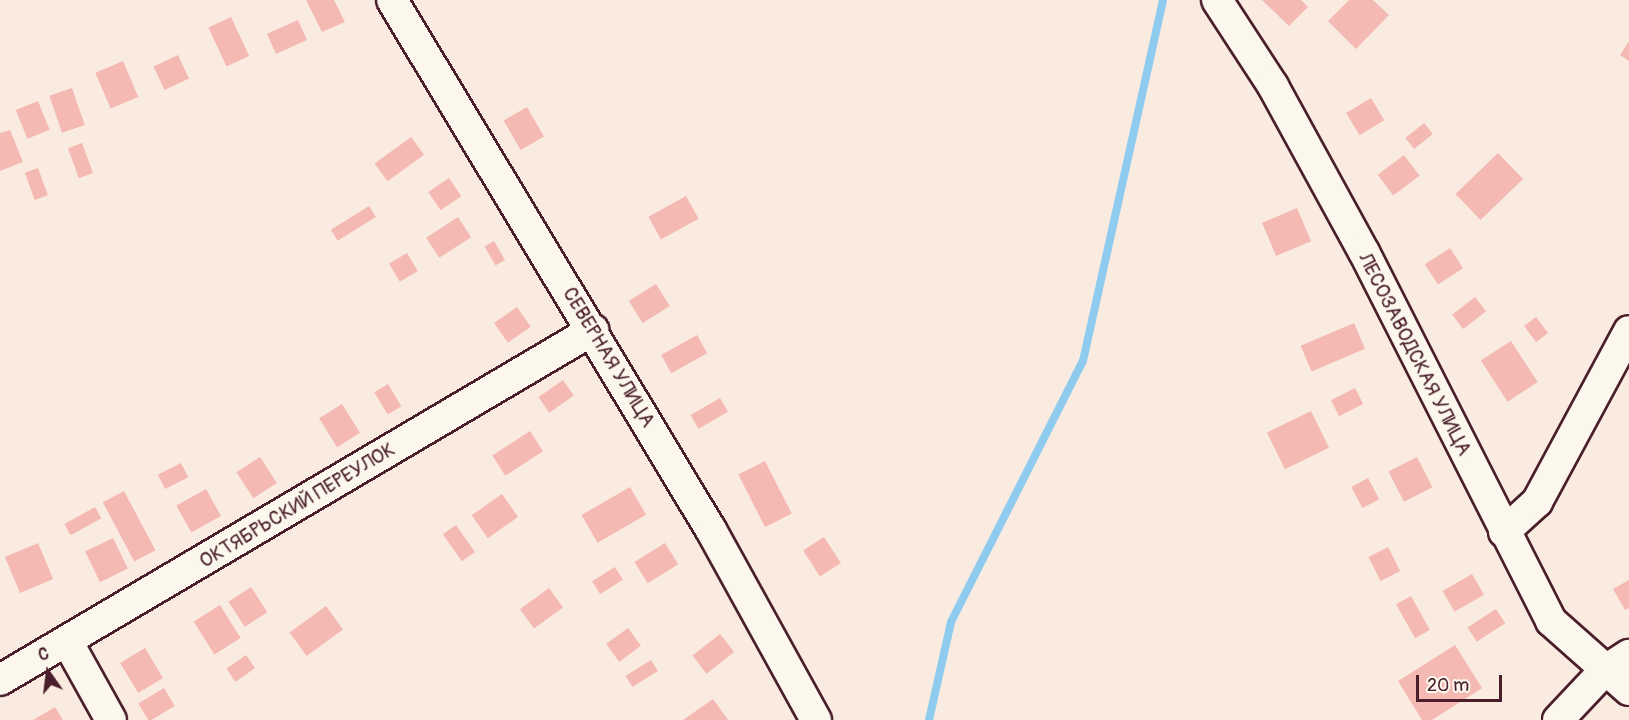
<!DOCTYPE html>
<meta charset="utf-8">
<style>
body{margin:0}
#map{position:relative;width:1629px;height:720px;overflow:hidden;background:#faebe1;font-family:Pangolin,sans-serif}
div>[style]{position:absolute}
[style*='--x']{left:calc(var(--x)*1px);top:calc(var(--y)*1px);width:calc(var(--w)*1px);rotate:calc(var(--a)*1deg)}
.stream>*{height:8px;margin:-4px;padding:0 4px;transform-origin:4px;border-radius:4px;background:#8fcbef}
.building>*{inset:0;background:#f5b9b3;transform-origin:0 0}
.roads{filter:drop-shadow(2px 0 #4a1f2b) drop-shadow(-2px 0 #4a1f2b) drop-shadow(0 2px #4a1f2b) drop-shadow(0 -2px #4a1f2b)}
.minor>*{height:30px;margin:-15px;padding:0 15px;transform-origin:15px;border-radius:15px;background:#fbf7ec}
span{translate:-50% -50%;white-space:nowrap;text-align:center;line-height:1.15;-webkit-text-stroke:4.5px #fbf7ec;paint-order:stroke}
.street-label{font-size:20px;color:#4a1f2b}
.north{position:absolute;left:18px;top:642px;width:60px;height:60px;-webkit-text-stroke:4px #fbf7ec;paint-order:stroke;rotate:346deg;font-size:16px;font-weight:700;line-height:24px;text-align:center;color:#4a1f2b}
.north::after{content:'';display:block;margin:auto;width:21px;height:27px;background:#4a1f2b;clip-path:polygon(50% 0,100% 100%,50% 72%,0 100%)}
.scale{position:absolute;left:1416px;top:675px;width:86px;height:27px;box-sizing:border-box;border:3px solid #4a1f2b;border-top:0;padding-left:8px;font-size:18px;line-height:21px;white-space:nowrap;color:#4a1f2b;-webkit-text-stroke:4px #fbf7ec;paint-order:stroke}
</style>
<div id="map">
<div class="stream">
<div style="--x:929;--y:720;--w:100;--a:-77.3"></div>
<div style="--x:951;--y:622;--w:292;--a:-63.2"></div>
<div style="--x:1083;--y:361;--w:370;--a:-77.5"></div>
</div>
<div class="building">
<div style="clip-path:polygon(306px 0,334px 0,345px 22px,322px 32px)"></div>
<div style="clip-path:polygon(1262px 0,1301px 0,1308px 7px,1289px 26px)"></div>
<div style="clip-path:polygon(1349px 0,1373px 0,1389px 15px,1356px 49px,1328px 21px)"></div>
<div style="left:231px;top:17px;width:43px;height:25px;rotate:65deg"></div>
<div style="left:298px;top:20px;width:22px;height:34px;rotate:66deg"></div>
<div style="clip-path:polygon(1629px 41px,1629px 61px,1620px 55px)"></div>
<div style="left:178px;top:55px;width:26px;height:27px;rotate:65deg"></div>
<div style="left:123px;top:61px;width:39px;height:30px;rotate:67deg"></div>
<div style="left:72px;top:88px;width:39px;height:24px;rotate:71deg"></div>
<div style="left:1371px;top:98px;width:26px;height:29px;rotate:59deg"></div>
<div style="left:38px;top:101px;width:31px;height:24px;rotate:68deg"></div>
<div style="left:527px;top:107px;width:34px;height:27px;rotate:60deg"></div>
<div style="left:1424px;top:123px;width:14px;height:24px;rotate:51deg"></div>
<div style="clip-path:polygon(10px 130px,23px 162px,0 171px,0 133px)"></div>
<div style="left:411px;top:137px;width:22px;height:45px;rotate:54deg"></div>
<div style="left:82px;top:143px;width:32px;height:15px;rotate:70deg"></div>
<div style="left:1498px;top:153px;width:36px;height:59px;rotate:46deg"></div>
<div style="left:1404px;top:155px;width:26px;height:33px;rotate:53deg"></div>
<div style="left:38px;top:168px;width:29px;height:14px;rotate:70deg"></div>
<div style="left:449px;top:178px;width:22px;height:25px;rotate:56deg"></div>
<div style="left:686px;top:196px;width:26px;height:43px;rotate:61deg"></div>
<div style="left:369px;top:206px;width:13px;height:45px;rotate:58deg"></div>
<div style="left:1297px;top:208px;width:36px;height:38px;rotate:67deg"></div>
<div style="left:458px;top:217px;width:24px;height:38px;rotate:57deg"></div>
<div style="left:494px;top:241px;width:22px;height:11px;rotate:60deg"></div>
<div style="left:1450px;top:248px;width:24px;height:30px;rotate:57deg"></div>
<div style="left:407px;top:253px;width:21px;height:21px;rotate:59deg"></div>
<div style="left:656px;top:284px;width:26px;height:32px;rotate:58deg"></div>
<div style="left:1475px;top:297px;width:18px;height:29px;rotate:52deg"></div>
<div style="left:517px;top:307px;width:24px;height:28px;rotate:55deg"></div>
<div style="left:1536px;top:317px;width:20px;height:15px;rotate:53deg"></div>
<div style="left:1354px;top:323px;width:28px;height:58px;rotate:67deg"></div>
<div style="left:697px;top:335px;width:21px;height:41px;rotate:61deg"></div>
<div style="left:1511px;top:341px;width:49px;height:36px;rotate:57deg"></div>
<div style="left:563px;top:380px;width:19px;height:30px;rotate:55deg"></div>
<div style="left:388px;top:384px;width:26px;height:16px;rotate:59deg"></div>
<div style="left:1355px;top:388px;width:18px;height:27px;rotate:63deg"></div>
<div style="left:720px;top:398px;width:16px;height:34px;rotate:60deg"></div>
<div style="left:342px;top:404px;width:34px;height:27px;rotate:58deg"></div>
<div style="left:1311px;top:411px;width:41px;height:49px;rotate:64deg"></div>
<div style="left:530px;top:431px;width:24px;height:45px;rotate:57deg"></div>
<div style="left:260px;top:457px;width:31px;height:28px;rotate:57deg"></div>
<div style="left:1417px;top:457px;width:34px;height:32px;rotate:63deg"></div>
<div style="left:765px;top:461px;width:59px;height:30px;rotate:63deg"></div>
<div style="left:181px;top:463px;width:16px;height:26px;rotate:63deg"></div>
<div style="left:1368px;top:478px;width:24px;height:19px;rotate:62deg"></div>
<div style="left:630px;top:487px;width:32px;height:56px;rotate:60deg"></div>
<div style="left:206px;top:489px;width:31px;height:34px;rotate:61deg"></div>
<div style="left:124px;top:491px;width:67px;height:24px;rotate:62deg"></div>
<div style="left:502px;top:494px;width:28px;height:37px;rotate:55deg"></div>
<div style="left:95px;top:507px;width:13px;height:35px;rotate:61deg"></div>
<div style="left:456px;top:525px;width:33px;height:16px;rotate:55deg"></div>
<div style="left:824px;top:537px;width:31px;height:25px;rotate:57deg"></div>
<div style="left:113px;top:538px;width:34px;height:31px;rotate:64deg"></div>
<div style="left:38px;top:543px;width:39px;height:36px;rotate:67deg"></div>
<div style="left:665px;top:543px;width:25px;height:36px;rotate:58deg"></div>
<div style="left:1388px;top:547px;width:27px;height:22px;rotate:63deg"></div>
<div style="left:615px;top:567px;width:15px;height:27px;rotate:58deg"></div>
<div style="left:1472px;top:574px;width:24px;height:34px;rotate:60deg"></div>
<div style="clip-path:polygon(1629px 580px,1629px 608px,1625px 610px,1613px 589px)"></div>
<div style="left:251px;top:587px;width:30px;height:27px;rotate:57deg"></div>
<div style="left:549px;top:588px;width:24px;height:36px;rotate:54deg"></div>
<div style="left:1411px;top:596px;width:39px;height:17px;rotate:61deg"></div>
<div style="left:220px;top:605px;width:39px;height:31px;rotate:58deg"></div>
<div style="left:326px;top:606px;width:29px;height:45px;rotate:54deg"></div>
<div style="left:1496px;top:609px;width:17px;height:34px;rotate:57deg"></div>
<div style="left:628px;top:628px;width:22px;height:27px;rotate:54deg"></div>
<div style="left:720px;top:634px;width:23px;height:35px;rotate:52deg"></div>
<div style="clip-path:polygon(1455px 645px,1482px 688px,1432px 720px,1422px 720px,1398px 681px)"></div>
<div style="left:145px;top:648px;width:35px;height:29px;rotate:59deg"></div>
<div style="left:246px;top:655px;width:16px;height:24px;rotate:55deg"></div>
<div style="left:651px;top:660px;width:13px;height:30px;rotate:58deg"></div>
<div style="left:164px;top:688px;width:21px;height:30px;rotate:59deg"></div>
<div style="clip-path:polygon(713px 699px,728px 720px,683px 720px)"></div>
<div style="clip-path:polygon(55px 707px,63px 720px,33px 720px)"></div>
</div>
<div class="roads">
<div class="minor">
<div style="--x:392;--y:0;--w:619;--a:58.96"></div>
<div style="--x:711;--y:530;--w:217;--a:61.1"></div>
<div style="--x:1217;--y:0;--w:103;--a:56.9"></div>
<div style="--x:1273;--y:86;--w:189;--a:61.3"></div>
<div style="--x:1364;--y:252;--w:414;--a:63.1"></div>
<div style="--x:1551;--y:621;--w:104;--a:41.5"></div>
<div style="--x:1504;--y:532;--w:45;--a:-42.3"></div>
<div style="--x:1537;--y:502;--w:194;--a:-61.7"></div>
<div style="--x:67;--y:641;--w:90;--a:60.9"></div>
<div style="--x:0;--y:680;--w:689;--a:-30.55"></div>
<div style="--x:1558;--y:720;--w:67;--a:-46.8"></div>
<div style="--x:1604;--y:671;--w:30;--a:-33"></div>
</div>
</div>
<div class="street-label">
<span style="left:1415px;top:354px;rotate:63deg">ЛЕСОЗАВОДСКАЯ УЛИЦА</span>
<span style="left:609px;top:357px;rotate:59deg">СЕВЕРНАЯ УЛИЦА</span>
<span style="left:297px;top:505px;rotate:-31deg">ОКТЯБРЬСКИЙ ПЕРЕУЛОК</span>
</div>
<div class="north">С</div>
<div class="scale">20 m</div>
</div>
